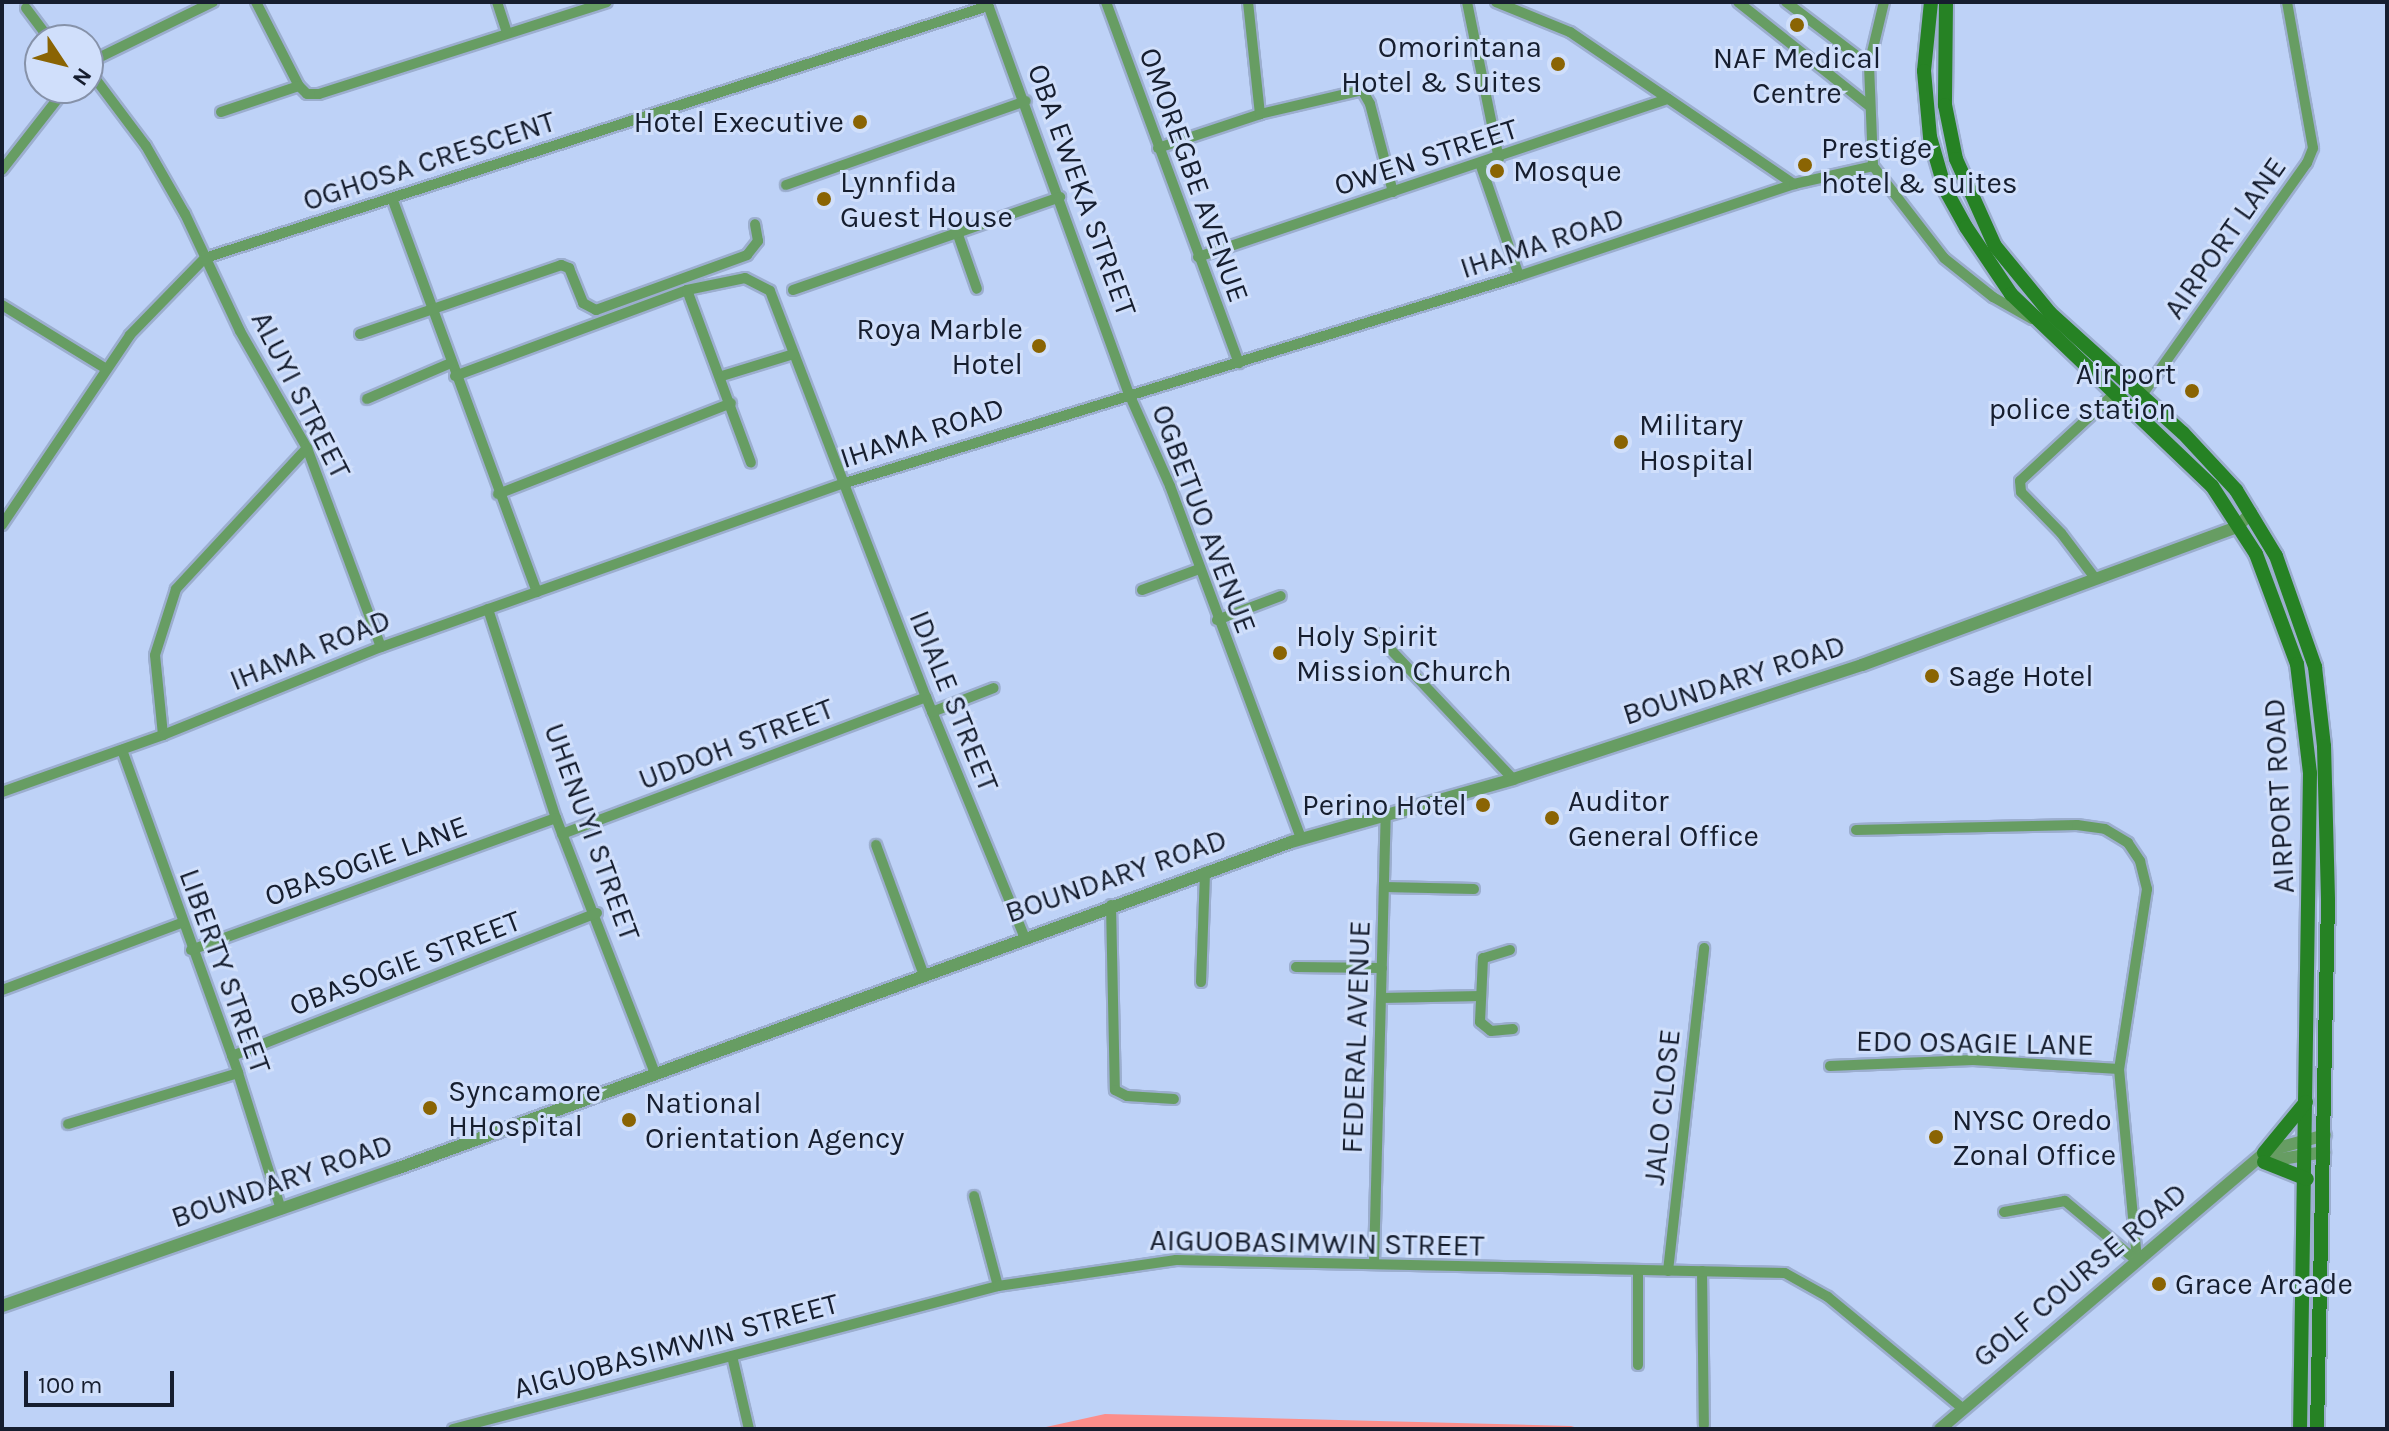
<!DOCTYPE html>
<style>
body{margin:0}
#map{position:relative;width:2389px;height:1431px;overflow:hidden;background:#bed2f7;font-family:Karla,sans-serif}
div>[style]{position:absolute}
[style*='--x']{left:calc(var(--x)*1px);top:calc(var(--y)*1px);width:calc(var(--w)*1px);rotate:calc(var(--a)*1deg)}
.green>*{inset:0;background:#fc8e8b}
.roads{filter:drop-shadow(2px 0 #9caecf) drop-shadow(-2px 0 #9caecf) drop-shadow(0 2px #9caecf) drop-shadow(0 -2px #9caecf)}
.minor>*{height:10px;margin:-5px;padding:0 5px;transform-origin:5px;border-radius:5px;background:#679d63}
.tertiary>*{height:12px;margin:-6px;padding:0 6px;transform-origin:6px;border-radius:6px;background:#679d63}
.secondary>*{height:14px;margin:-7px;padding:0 7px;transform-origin:7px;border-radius:7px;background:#268224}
.dots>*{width:22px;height:22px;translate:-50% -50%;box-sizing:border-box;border:4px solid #d0dffb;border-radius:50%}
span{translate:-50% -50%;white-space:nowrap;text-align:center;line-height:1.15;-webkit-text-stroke:6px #d0dffb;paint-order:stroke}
.poi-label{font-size:30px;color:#161e2f}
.right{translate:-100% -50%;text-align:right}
.left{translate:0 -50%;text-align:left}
.street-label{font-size:30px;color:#161e2f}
.frame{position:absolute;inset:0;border:4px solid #161e2f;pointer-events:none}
.north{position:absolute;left:24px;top:24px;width:80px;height:80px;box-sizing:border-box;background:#d0dffb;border:2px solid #8692a9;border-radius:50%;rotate:125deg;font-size:22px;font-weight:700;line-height:32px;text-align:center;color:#161e2f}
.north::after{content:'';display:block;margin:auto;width:28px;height:36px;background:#8a6403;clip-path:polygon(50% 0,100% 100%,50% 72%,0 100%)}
.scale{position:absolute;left:24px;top:1371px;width:150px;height:36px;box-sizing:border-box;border:4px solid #161e2f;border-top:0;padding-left:10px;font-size:24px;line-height:28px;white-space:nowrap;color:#161e2f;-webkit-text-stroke:6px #d0dffb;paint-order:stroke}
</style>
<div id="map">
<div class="green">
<div style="clip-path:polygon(1105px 1414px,1571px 1426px,1581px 1429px,1037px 1429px)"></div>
</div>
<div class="roads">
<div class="minor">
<div style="--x:256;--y:2;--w:94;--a:62.9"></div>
<div style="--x:299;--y:86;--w:11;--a:45"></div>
<div style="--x:307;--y:94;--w:12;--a:0"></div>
<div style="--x:319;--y:94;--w:302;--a:-17.7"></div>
<div style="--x:497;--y:2;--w:32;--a:72"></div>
<div style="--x:987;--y:2;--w:419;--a:70.1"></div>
<div style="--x:1130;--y:396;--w:98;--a:66"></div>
<div style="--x:1170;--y:486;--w:377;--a:69.6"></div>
<div style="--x:1106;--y:2;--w:385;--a:69.8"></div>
<div style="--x:1248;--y:2;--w:113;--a:83.9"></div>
<div style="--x:1467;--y:2;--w:160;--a:78.5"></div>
<div style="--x:1496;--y:2;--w:80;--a:22.1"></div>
<div style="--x:1570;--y:32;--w:271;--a:34.2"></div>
<div style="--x:1738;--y:2;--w:166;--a:38.4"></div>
<div style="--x:1786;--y:2;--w:104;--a:37.2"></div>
<div style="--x:1884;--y:2;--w:65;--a:103.4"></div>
<div style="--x:1869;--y:65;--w:101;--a:87.7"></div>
<div style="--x:1873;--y:166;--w:116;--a:52.3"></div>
<div style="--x:1944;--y:258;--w:63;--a:38.5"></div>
<div style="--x:1993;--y:297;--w:45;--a:29.4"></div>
<div style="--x:26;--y:8;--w:40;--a:53"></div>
<div style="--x:88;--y:63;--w:139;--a:-26"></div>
<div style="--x:88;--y:69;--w:96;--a:53"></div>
<div style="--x:146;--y:146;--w:78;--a:60.2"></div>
<div style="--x:185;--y:214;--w:129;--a:64.8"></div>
<div style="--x:240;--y:331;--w:135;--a:60.2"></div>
<div style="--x:307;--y:448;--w:212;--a:69.6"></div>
<div style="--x:221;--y:112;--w:82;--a:-18.4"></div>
<div style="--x:1158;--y:148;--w:108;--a:-18.4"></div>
<div style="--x:1260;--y:114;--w:105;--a:-13.2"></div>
<div style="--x:1362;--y:90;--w:16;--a:60"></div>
<div style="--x:1370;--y:104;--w:91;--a:75.4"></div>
<div style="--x:1481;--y:166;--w:116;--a:70.9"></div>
<div style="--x:2;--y:170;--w:104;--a:-52"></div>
<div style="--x:786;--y:185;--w:254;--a:-19.3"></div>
<div style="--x:392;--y:198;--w:420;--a:69.8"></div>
<div style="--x:957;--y:232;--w:60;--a:70.7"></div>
<div style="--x:1198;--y:257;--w:496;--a:-18.6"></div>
<div style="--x:687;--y:290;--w:59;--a:-11.7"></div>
<div style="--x:745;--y:278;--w:28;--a:27"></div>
<div style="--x:770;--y:291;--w:435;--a:69"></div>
<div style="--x:926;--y:697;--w:258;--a:67.7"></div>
<div style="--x:793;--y:290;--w:283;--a:-19.2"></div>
<div style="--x:2;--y:305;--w:121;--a:31.5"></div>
<div style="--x:360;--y:334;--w:213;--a:-18.9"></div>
<div style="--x:561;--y:265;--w:9;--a:21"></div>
<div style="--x:569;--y:268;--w:38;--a:68"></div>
<div style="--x:583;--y:303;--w:15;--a:28"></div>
<div style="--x:596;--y:310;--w:161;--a:-20"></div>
<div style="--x:747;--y:255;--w:18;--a:-52"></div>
<div style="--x:758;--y:241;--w:17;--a:-100"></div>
<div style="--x:455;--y:376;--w:247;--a:-20.3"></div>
<div style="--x:687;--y:290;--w:184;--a:69.7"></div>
<div style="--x:722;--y:376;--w:75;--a:-17"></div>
<div style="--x:2142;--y:395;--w:285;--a:-54.6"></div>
<div style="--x:2307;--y:163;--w:16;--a:-68"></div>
<div style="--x:2313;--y:148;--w:148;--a:-100.1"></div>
<div style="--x:367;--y:399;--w:91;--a:-23.2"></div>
<div style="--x:498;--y:494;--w:250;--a:-21.3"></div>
<div style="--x:2;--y:525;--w:229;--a:-56"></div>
<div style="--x:130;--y:335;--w:107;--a:-45.8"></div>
<div style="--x:205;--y:258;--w:823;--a:-17.84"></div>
<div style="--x:2095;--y:578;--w:56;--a:-127.1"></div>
<div style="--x:2061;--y:533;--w:57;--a:-134.3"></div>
<div style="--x:2021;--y:492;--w:11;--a:-95"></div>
<div style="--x:2020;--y:481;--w:128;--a:-42.8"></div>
<div style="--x:1142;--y:590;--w:61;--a:-20.2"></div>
<div style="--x:488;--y:609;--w:220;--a:72"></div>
<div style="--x:556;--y:818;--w:271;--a:68.8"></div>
<div style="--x:1217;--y:620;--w:68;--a:-20.6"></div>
<div style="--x:1376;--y:634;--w:199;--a:46.6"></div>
<div style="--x:932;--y:712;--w:66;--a:-21.2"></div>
<div style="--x:163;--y:735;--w:80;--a:-95.7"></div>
<div style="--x:155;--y:655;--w:69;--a:-72.3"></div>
<div style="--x:176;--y:589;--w:192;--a:-47.1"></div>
<div style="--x:122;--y:750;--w:343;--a:70.2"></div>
<div style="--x:238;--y:1073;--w:143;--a:72.5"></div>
<div style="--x:2;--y:792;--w:171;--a:-19.5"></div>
<div style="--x:163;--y:735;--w:235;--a:-22"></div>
<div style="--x:381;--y:647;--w:489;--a:-19.5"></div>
<div style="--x:842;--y:484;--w:708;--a:-17.08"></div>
<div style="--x:1519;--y:276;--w:290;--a:-18.5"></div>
<div style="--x:1794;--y:184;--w:81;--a:-12.8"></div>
<div style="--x:1856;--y:830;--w:221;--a:-1.3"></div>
<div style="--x:2077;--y:825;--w:28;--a:8"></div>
<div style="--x:2105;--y:829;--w:27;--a:31"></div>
<div style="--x:2128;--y:843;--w:22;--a:56"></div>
<div style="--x:2140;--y:861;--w:29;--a:76"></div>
<div style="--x:2147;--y:889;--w:182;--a:98.8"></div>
<div style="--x:2119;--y:1069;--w:193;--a:84.6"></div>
<div style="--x:2137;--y:1261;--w:94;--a:-140.2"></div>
<div style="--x:2065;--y:1201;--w:62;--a:169.8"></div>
<div style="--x:562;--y:834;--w:389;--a:-20.6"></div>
<div style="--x:876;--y:845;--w:136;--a:69.8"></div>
<div style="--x:1384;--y:887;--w:90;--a:1.3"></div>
<div style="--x:1111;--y:905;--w:185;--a:88.8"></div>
<div style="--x:1115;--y:1090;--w:13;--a:27"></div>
<div style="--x:1127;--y:1096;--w:47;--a:3.7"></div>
<div style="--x:191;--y:950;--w:388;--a:-19.9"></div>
<div style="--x:1510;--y:950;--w:28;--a:163"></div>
<div style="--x:1483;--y:958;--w:64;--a:92.7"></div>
<div style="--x:1480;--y:1022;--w:14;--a:39"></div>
<div style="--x:1491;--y:1031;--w:22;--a:-5"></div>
<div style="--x:1296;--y:967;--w:86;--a:0.7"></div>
<div style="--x:1201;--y:982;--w:110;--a:-87.9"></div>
<div style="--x:2;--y:990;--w:191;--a:-20.5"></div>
<div style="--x:1381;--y:998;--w:100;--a:-1.1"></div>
<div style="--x:232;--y:1056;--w:392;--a:-21.4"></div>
<div style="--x:1830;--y:1066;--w:143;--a:-2.4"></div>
<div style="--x:1973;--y:1060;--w:146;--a:3.5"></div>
<div style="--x:68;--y:1124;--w:177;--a:-16.7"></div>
<div style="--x:974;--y:1196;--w:93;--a:75.1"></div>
<div style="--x:1374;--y:1263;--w:450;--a:-88.5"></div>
<div style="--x:1668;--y:1271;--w:325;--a:-83.6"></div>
<div style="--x:1702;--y:1271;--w:154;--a:89.3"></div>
<div style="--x:732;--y:1356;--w:75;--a:76.9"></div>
<div style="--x:1638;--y:1365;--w:94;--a:-90"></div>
<div style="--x:453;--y:1429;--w:563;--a:-14.7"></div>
<div style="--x:998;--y:1286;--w:180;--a:-8.3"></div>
<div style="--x:1176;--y:1260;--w:609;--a:1.22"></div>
<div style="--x:1785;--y:1273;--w:49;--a:29.2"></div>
<div style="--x:1828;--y:1297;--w:174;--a:39.6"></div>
</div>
<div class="tertiary">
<div style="--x:2263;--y:1162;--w:62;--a:-9.3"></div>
<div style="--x:2;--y:1306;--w:417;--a:-19.2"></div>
<div style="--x:396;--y:1169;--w:953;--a:-20.07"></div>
<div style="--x:1291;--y:842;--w:231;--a:-15.8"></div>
<div style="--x:1513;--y:779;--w:367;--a:-18.1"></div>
<div style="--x:1862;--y:665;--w:400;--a:-20.2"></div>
<div style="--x:2237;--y:527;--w:20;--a:-45"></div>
<div style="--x:1940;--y:1429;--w:429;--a:-40.4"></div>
<div style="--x:2267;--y:1151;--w:60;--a:-15.4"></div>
</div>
<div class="secondary">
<div style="--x:1931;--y:2;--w:69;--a:95.8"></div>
<div style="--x:1924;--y:71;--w:66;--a:84.8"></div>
<div style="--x:1930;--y:137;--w:54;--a:73.9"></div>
<div style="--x:1945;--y:189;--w:43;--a:61.1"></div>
<div style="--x:1966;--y:227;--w:81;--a:56.1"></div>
<div style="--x:2011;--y:294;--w:278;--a:43.7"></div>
<div style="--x:2212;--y:486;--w:81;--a:57.1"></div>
<div style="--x:2256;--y:554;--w:117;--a:69.6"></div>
<div style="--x:2297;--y:664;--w:110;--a:83.2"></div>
<div style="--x:2310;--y:773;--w:656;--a:90.87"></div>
<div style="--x:1946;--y:2;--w:103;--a:90.6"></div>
<div style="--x:1945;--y:105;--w:55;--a:78.5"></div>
<div style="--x:1956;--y:159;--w:95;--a:65.9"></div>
<div style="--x:1995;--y:246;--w:87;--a:50.6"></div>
<div style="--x:2050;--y:313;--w:179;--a:42.1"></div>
<div style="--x:2183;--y:433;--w:78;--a:47.1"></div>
<div style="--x:2236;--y:490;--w:77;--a:58.8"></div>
<div style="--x:2276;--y:556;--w:118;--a:70.6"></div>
<div style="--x:2315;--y:667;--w:80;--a:83.5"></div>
<div style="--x:2324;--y:746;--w:154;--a:88.5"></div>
<div style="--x:2328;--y:900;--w:529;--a:91.19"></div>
<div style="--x:2264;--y:1153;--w:66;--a:-50.5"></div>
<div style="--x:2264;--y:1162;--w:46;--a:21.6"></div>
</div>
</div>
<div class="dots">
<div style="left:1797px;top:25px;background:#8a6403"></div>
<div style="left:1558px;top:64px;background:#8a6403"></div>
<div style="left:860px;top:122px;background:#8a6403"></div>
<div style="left:1805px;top:165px;background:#8a6403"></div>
<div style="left:1497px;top:171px;background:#8a6403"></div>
<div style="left:824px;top:199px;background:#8a6403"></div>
<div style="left:1039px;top:346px;background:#8a6403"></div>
<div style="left:2192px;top:391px;background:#8a6403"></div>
<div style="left:1621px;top:442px;background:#8a6403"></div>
<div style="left:1280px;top:653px;background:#8a6403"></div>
<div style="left:1932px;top:676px;background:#8a6403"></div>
<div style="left:1483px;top:805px;background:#8a6403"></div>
<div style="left:1552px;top:818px;background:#8a6403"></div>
<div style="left:430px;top:1108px;background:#8a6403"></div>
<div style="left:629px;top:1120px;background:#8a6403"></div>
<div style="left:1936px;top:1137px;background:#8a6403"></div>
<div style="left:2159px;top:1284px;background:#8a6403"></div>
</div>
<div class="poi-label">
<span class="right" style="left:1542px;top:64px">Omorintana<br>Hotel &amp; Suites</span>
<span style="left:1797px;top:75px">NAF Medical<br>Centre</span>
<span class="right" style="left:844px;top:122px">Hotel Executive</span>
<span class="left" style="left:1821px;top:165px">Prestige<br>hotel &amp; suites</span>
<span class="left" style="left:1513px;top:171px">Mosque</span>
<span class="left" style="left:840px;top:199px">Lynnfida<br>Guest House</span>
<span class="right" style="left:1023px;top:346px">Roya Marble<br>Hotel</span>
<span class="right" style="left:2176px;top:391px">Air port<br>police station</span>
<span class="left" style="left:1639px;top:442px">Military<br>Hospital</span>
<span class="left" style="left:1296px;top:653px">Holy Spirit<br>Mission Church</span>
<span class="left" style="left:1948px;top:676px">Sage Hotel</span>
<span class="left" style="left:1568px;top:818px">Auditor<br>General Office</span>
<span class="right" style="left:1467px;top:805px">Perino Hotel</span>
<span class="left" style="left:448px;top:1108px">Syncamore<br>HHospital</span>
<span class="left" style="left:645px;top:1120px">National<br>Orientation Agency</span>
<span class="left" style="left:1952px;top:1137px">NYSC Oredo<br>Zonal Office</span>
<span class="left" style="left:2175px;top:1284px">Grace Arcade</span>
</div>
<div class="street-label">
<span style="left:1426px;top:157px;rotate:-18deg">OWEN STREET</span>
<span style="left:429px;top:161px;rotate:-18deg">OGHOSA CRESCENT</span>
<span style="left:1194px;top:175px;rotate:70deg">OMOREGBE AVENUE</span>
<span style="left:1082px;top:190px;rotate:70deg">OBA EWEKA STREET</span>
<span style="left:2225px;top:238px;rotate:-55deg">AIRPORT LANE</span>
<span style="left:1542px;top:243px;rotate:-18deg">IHAMA ROAD</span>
<span style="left:301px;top:395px;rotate:63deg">ALUYI STREET</span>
<span style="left:922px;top:433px;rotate:-18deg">IHAMA ROAD</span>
<span style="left:1204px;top:519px;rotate:69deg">OGBETUO AVENUE</span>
<span style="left:310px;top:650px;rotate:-22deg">IHAMA ROAD</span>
<span style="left:1734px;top:680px;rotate:-18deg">BOUNDARY ROAD</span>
<span style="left:954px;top:701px;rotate:68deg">IDIALE STREET</span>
<span style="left:736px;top:744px;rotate:-21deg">UDDOH STREET</span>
<span style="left:2279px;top:796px;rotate:-93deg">AIRPORT ROAD</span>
<span style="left:592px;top:832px;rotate:70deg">UHENUYI STREET</span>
<span style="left:366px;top:861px;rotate:-20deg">OBASOGIE LANE</span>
<span style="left:1116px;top:876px;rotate:-19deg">BOUNDARY ROAD</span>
<span style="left:405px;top:963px;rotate:-21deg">OBASOGIE STREET</span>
<span style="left:225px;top:971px;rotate:70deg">LIBERTY STREET</span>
<span style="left:1356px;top:1037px;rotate:-88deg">FEDERAL AVENUE</span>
<span style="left:1975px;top:1043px;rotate:1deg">EDO OSAGIE LANE</span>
<span style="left:1662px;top:1107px;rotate:-84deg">JALO CLOSE</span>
<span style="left:282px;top:1181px;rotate:-19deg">BOUNDARY ROAD</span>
<span style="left:1317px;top:1243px;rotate:1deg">AIGUOBASIMWIN STREET</span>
<span style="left:2080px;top:1275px;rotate:-40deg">GOLF COURSE ROAD</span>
<span style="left:676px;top:1346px;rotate:-15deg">AIGUOBASIMWIN STREET</span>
</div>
<div class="frame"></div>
<div class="north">N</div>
<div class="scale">100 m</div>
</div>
